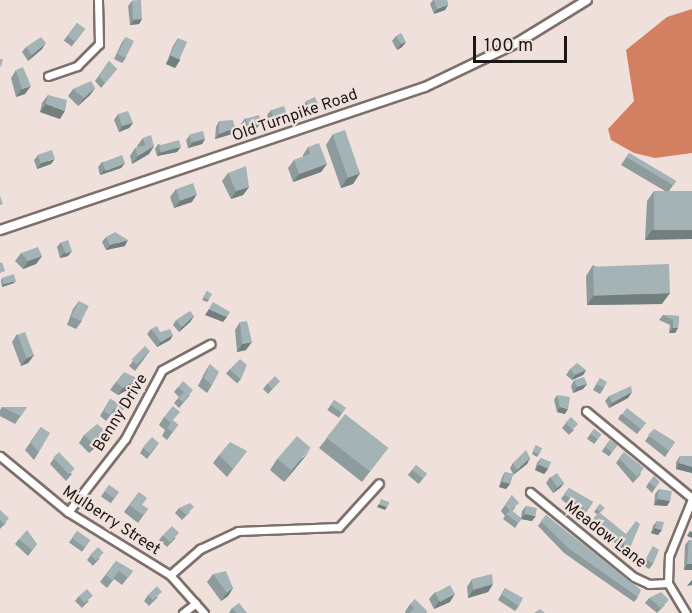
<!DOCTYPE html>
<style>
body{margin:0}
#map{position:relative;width:692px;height:613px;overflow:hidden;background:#f0e0db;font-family:Overpass,sans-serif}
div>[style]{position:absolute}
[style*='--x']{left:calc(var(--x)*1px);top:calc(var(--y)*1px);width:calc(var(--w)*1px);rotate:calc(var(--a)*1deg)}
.water>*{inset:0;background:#d38062}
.roads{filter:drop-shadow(2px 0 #7d706b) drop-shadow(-2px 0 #7d706b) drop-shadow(0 2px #7d706b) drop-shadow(0 -2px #7d706b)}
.minor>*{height:7px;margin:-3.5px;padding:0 3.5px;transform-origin:3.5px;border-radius:3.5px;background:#fff}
.major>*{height:8px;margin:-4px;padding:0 4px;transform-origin:4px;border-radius:4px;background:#fff}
.wall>*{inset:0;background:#8d9b9d;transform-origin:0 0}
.shaded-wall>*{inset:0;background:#737e7f}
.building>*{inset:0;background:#a4b4b6;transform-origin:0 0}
span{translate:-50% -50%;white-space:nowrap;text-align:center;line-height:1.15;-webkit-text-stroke:4.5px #f0e0db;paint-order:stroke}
.street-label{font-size:16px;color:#1c1715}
.scale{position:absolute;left:473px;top:36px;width:94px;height:27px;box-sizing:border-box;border:3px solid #1c1715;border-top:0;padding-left:8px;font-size:18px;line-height:21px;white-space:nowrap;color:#1c1715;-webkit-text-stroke:4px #f0e0db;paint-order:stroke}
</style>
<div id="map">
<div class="water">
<div style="clip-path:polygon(692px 9px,692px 153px,655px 158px,634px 153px,611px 140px,608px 129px,634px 101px,626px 50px,667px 17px)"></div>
</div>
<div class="roads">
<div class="minor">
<div style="--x:48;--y:76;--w:31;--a:-19"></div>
<div style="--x:77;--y:66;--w:31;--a:-45"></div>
<div style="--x:99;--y:44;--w:44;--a:-91.3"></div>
<div style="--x:586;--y:411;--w:137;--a:39.4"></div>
<div style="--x:0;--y:456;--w:88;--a:39.5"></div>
<div style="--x:68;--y:512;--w:120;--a:31.7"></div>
<div style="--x:170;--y:575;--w:51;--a:48.2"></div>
<div style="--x:530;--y:492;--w:134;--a:39.3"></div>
<div style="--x:634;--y:577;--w:17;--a:25"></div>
<div style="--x:649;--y:584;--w:19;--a:-3"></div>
<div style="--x:68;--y:512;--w:93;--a:-52"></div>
<div style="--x:125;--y:439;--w:78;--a:-61.8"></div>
<div style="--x:162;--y:370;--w:55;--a:-28.4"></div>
<div style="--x:170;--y:575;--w:40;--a:-41"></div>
<div style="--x:200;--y:549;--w:42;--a:-25.3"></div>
<div style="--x:238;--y:531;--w:101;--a:-2.3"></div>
<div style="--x:339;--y:527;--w:59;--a:-47.7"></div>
<div style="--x:183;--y:613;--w:16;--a:-38"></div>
<div style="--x:686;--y:613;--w:35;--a:-121"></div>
<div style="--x:668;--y:583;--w:27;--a:-88"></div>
<div style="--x:669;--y:556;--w:61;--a:-68"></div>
</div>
<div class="major">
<div style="--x:0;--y:230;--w:448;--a:-18.6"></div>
<div style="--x:425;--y:87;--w:102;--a:-25.6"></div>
<div style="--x:517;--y:43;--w:82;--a:-31.6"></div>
</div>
</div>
<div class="wall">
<div style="clip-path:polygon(433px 0,447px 0,448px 5px,445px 10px,434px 14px,430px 4px)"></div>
<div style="clip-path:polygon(132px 1px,142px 19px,139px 24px,130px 25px,128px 6px)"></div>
<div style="left:77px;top:23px;width:10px;height:22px;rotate:37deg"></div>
<div style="clip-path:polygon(396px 36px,406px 42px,402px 47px,397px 50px,392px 41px)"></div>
<div style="clip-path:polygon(126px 37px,126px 58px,122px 63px,114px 59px,122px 42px)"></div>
<div style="clip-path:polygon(178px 38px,180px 60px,175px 68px,166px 64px,173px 46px)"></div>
<div style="clip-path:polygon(26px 47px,42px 49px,28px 61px,22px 52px)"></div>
<div style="clip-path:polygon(109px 61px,117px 69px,101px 88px,95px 81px)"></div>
<div style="clip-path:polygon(16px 70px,25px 94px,16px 97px,11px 78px)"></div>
<div style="clip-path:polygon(95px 88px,90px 95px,78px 106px,68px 96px,73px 89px)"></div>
<div style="clip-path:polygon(48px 95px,60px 119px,40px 112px,42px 103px)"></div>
<div style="clip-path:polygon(306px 101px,319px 106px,315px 111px,306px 115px,302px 107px)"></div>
<div style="clip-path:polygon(271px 110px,283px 120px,270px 124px,267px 115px)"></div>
<div style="clip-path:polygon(118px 114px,133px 123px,129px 128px,119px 132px,114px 120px)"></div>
<div style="clip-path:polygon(245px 118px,257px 128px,243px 132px,241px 124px)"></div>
<div style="clip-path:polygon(219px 121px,232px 134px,215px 139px,216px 127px)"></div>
<div style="clip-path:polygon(333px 134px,360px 173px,353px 184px,341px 188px,326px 145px)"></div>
<div style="clip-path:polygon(190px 135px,205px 139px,202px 144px,188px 148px,186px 140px)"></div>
<div style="clip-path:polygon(143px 138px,154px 146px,149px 154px,132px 164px,130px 156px,135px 148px,138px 147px,137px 146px)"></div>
<div style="clip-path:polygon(158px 144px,177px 152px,157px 156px,155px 149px)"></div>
<div style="clip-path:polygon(308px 147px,327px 164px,321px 172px,293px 182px,288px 168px,294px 160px,303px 157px,303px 155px)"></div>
<div style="clip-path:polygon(629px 153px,676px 181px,669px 191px,692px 191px,645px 240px,647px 201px,654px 191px,665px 191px,621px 165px)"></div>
<div style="clip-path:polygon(38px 155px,51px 164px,37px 169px,34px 160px)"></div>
<div style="clip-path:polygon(102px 162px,125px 163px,121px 168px,100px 175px,98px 167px)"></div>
<div style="clip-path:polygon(228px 173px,249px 187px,243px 195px,231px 199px,222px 181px)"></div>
<div style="clip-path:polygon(176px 189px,192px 202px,174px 208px,170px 197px)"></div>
<div style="clip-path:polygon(106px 237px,125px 246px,106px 250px,102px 242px)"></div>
<div style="clip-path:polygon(61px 242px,68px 256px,60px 258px,57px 247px)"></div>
<div style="clip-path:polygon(21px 253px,42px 256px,36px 264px,23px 269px,15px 261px)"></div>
<div style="clip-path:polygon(593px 265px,662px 304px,587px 305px,586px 276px)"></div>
<div style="clip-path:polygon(2px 278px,14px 283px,2px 287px,1px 281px)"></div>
<div style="clip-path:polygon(207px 291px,209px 300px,207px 302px,202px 300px)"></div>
<div style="clip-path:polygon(79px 301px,82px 321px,76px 329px,67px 325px,73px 309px)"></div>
<div style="clip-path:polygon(663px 315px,679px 316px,678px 328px,675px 333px,669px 333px,670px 325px,659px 320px)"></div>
<div style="clip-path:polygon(194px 316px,190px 322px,179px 332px,173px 325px,176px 320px)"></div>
<div style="clip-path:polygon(240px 322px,246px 350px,237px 352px,235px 330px)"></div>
<div style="clip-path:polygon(151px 329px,160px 332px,173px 335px,170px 340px,157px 347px,147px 334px)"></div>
<div style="clip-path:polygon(17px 334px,34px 355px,28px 363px,21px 366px,12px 342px)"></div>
<div style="clip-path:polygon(150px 351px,135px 371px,129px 366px,133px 361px)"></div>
<div style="clip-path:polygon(210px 364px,212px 385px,207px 393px,198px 386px,205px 372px)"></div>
<div style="left:230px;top:369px;width:15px;height:6px;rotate:42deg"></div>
<div style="clip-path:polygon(570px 369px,586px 370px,583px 375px,572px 380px,566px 375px)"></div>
<div style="clip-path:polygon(600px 378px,604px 388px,600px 394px,593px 390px)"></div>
<div style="clip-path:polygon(139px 379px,133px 387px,118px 395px,110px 390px,116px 382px)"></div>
<div style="clip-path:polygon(574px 380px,587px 384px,583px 389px,573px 393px,571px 386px)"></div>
<div style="clip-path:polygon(280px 381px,268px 394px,263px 389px,267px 384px)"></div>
<div style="clip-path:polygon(178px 387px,190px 395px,179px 408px,174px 403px,179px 397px,174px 392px)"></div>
<div style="clip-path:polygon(632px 392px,628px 398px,609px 408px,605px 401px,609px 396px)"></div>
<div style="clip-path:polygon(557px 395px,565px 414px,557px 412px,554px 400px)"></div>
<div style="clip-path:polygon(110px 399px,125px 407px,117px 417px,112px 413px,106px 421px,100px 416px)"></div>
<div style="left:334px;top:400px;width:14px;height:12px;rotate:34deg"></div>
<div style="clip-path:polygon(2px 407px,27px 407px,15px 424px,0 416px,0 410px)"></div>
<div style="clip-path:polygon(621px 414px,646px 423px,637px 434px,618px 419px)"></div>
<div style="clip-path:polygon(164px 417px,174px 421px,178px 425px,167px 440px,162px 436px,165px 430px,159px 425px)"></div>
<div style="clip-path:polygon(566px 423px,574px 430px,569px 435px,562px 428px)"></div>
<div style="clip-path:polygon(41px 427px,39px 452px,34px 460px,25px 450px)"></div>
<div style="left:594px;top:429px;width:9px;height:12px;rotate:36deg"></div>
<div style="clip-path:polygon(654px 429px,675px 442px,665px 457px,645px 441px)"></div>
<div style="clip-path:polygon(108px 433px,102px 441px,89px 453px,79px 443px,84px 435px)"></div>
<div style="clip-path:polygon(327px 438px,388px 448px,362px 482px,319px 448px)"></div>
<div style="left:610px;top:440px;width:9px;height:14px;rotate:36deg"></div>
<div style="clip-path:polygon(159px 443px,147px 459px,140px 453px,143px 448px)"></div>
<div style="clip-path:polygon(536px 445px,539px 454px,537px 457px,532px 454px)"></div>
<div style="clip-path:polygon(247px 451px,227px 477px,213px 463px,219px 455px)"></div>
<div style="clip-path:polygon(624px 452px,641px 474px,633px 483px,616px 463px)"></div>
<div style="clip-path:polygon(680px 456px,692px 456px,692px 473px,676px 469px,676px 462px)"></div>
<div style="clip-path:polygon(54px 458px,72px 474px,66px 481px,50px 464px)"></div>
<div style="clip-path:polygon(304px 458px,284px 482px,270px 470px,277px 459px)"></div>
<div style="clip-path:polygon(530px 458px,527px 464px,513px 475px,513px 474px,510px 484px,506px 489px,499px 487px,502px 477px,505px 472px,513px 474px,510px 468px,513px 463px)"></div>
<div style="clip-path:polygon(541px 458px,548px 469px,544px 474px,535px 470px,537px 463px)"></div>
<div style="left:416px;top:465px;width:14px;height:13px;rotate:39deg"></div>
<div style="clip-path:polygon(550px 477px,564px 483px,560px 488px,553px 493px,546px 483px)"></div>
<div style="clip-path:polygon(649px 482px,656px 487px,652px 493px,646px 487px)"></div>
<div style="left:109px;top:485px;width:12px;height:14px;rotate:35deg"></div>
<div style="clip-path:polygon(569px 488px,593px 502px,583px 517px,561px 499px)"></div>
<div style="clip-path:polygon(659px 489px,670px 501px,667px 506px,654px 505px,655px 494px)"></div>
<div style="clip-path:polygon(139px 492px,142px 505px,148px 509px,138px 523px,124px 512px)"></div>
<div style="clip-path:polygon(512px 495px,515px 508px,512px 511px,521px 518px,522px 511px,526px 506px,532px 521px,521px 519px,515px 528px,503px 519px,505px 516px,501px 511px)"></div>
<div style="clip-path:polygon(600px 504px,600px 514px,630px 548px,627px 553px,591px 523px,597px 514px,594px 512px)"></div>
<div style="clip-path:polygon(179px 508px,190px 512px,182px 520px,175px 513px)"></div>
<div style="clip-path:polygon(0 510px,6px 523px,0 529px)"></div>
<div style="clip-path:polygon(546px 515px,638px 597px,634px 602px,564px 553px,538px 526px)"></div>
<div style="clip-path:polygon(657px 521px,658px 535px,651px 533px,653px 526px)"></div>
<div style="left:77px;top:531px;width:16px;height:14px;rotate:35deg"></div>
<div style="clip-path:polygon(163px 535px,176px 538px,167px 547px,159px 540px)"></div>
<div style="clip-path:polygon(19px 539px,37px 544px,28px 556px,15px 544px)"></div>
<div style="clip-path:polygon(689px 540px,692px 570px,684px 570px,685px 545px)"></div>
<div style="clip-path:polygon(653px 546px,653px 564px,649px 569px,643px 565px)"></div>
<div style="clip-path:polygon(91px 555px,100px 558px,93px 566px,87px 560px)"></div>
<div style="clip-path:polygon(116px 561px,133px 571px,122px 585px,114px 579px,107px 588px,100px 582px)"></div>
<div style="clip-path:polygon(213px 574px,233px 588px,228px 596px,221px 601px,207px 582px)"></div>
<div style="clip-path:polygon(472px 579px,493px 584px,488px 592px,468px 598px,467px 587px)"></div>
<div style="clip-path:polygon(505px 588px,519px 606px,515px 611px,498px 600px)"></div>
<div style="clip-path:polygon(435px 592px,450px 602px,434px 609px,429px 599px)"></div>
<div style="clip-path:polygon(148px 595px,158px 597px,149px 606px,144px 601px)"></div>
<div style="clip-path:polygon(79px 596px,89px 601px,82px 608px,75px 601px)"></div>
<div style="clip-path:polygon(649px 598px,665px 605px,657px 613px,645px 603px)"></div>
<div style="clip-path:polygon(410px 604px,427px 611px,426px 613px,406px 613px,405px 612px)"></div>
<div style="clip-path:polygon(232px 608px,247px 613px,229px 613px)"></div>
</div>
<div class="shaded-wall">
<div style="clip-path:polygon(448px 5px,445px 10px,434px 14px,437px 9px)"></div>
<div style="clip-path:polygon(142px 19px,139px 24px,130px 25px,134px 20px)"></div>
<div style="clip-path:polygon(406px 42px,402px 47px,397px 50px,401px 44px)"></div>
<div style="clip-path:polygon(46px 43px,42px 49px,28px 61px,32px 55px)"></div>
<div style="clip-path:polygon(171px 56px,180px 60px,175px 68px,166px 64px)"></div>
<div style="clip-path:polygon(31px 86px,25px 94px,16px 97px,22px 89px)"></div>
<div style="clip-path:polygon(95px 88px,90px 95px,78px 106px,84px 98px)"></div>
<div style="clip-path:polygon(46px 104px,65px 111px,60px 119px,40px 112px)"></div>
<div style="clip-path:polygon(319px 106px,315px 111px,306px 115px,309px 110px)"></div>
<div style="clip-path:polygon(287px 115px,283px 120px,270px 124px,274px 119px)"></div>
<div style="clip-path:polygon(261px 122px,257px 128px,243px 132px,247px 126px)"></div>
<div style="clip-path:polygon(133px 123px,129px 128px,119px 132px,122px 126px)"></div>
<div style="clip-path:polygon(235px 128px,232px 134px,215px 139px,219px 134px)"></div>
<div style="clip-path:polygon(205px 139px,202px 144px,188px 148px,192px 143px)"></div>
<div style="clip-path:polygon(154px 146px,149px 154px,132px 164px,138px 156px)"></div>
<div style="clip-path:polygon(181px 147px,177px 152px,157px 156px,160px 151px)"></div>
<div style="clip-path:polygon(55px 159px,51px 164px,37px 169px,41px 163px)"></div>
<div style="clip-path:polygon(125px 163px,121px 168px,100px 175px,104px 170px)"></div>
<div style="clip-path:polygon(327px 164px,321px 172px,293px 182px,299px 174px)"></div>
<div style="clip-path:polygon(360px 173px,353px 184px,341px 188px,348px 177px)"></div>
<div style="clip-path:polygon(249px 187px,243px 195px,231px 199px,236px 191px)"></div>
<div style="clip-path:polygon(197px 194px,192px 202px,174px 208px,180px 201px)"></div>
<div style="clip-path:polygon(652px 230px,692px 230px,692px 239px,645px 240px)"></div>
<div style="clip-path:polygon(128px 240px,125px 246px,106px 250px,110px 245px)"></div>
<div style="clip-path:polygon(72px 251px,68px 256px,60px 258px,64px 253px)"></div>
<div style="clip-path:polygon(42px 256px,36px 264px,23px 269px,28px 261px)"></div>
<div style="clip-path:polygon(16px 281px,14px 283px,2px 287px,4px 284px)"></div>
<div style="clip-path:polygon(670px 293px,662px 304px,587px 305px,594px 295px)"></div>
<div style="clip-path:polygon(209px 309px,227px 317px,223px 322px,205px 315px)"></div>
<div style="clip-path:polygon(194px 316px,190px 322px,179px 332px,182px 327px)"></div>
<div style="clip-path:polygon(673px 328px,678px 328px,675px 333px,669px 333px)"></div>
<div style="clip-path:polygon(173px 335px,170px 340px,157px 347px,161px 342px)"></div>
<div style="clip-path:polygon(252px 342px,246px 350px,237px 352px,242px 344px)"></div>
<div style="clip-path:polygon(34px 355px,28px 363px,21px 366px,27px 358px)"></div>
<div style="clip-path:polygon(586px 370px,583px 375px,572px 380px,575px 375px)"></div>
<div style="clip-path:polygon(139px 379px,133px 387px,118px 395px,123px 388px)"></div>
<div style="clip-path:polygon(587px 384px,583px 389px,573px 393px,577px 387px)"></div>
<div style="clip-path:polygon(632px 392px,628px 398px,609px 408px,612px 403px)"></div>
<div style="clip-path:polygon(560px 407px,568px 409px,565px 414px,557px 412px)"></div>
<div style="clip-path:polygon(108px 433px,102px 441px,89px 453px,95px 445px)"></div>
<div style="clip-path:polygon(311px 448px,304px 458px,284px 482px,292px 471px)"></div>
<div style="clip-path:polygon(530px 458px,527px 464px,513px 475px,517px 470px)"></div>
<div style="clip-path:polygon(679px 463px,692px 467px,692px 473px,676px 469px)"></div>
<div style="clip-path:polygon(539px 465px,548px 469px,544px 474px,535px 470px)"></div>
<div style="clip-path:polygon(502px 482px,510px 484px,506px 489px,499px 487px)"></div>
<div style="clip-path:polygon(564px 483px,560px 488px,553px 493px,557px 488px)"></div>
<div style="clip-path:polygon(658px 499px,670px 501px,667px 506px,654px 505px)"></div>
<div style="clip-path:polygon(379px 504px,387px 507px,385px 510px,377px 507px)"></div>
<div style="clip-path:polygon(525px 514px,536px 516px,532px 521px,521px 519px)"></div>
<div style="clip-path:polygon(655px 528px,662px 530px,658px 535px,651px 533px)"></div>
<div style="clip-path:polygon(690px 531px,692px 532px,692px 538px,687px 536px)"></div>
<div style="clip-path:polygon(687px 564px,692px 564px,692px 570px,684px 570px)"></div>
<div style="clip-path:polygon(692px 580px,692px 585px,687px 586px,691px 581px)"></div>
<div style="clip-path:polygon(493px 584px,488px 592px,468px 598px,473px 590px)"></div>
<div style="clip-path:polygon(233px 588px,228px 596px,221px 601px,227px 593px)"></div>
<div style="clip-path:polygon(455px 594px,450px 602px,434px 609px,439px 601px)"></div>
</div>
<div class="building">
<div style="left:141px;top:0;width:19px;height:9px;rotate:87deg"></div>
<div style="clip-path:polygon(434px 0,447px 0,448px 5px,437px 9px)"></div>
<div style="left:77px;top:23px;width:10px;height:16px;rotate:37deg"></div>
<div style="clip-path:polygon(401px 33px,406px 42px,401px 44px,396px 36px)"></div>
<div style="clip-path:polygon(41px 37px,46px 43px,32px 55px,26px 47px)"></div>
<div style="left:126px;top:37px;width:9px;height:19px;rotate:27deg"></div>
<div style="left:178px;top:38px;width:10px;height:19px;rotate:24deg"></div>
<div style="clip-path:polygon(0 59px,3px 59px,1px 67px,0 66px)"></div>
<div style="clip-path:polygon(109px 61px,117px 69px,105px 83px,99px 76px)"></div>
<div style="clip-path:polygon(23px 67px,31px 86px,22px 89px,16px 70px)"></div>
<div style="clip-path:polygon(91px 81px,95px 88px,84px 98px,73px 89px)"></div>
<div style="clip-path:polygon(48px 95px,67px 100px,65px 111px,46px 104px)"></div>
<div style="left:315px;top:97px;width:10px;height:10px;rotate:66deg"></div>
<div style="left:284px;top:106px;width:9px;height:14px;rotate:72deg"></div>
<div style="clip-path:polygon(128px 111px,133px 123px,122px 126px,118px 114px)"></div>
<div style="left:259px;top:115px;width:7px;height:14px;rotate:74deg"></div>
<div style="clip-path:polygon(233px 120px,235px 128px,219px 134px,219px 121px)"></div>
<div style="left:345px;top:130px;width:46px;height:13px;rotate:71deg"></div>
<div style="left:203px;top:131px;width:8px;height:14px;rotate:76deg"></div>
<div style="clip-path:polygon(151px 135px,154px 146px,138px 156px,135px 148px,145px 145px,143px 138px)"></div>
<div style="left:179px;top:140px;width:7px;height:21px;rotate:74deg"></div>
<div style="clip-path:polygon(319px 143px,327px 164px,299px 174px,294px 160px,310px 154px,308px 147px)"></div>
<div style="left:52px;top:150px;width:9px;height:15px;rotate:72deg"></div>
<div style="left:629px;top:153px;width:55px;height:5px;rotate:31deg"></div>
<div style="left:122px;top:155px;width:9px;height:21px;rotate:69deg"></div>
<div style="clip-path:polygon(246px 166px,249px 187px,236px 191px,228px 173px)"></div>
<div style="left:193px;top:183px;width:12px;height:18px;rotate:70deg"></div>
<div style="left:654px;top:191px;width:38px;height:39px"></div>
<div style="clip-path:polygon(0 196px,3px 204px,0 205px)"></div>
<div style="clip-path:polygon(115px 232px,128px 240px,110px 245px,106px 237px)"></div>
<div style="left:68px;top:240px;width:12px;height:7px;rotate:70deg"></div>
<div style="clip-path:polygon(38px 247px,42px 256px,28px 261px,21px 253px)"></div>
<div style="clip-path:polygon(2px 262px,5px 271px,0 273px,0 263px)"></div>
<div style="left:669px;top:264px;width:29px;height:76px;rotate:88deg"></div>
<div style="clip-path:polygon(14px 274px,16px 281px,4px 284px,2px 278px)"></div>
<div style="left:207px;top:291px;width:6px;height:7px;rotate:31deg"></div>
<div style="left:79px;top:301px;width:11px;height:17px;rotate:27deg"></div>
<div style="clip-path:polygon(213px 302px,230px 312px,227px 317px,209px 309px)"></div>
<div style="clip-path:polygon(190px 311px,194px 316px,182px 327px,176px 320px)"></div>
<div style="clip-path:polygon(663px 315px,679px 316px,678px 328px,673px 328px,673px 320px)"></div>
<div style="clip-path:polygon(247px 321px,252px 342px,242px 344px,240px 322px)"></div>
<div style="clip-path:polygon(157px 326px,160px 332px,170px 329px,173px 335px,161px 342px,151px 329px)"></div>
<div style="left:25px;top:332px;width:25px;height:8px;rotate:69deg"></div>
<div style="left:145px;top:346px;width:7px;height:19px;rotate:45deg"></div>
<div style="clip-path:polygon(240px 359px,247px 365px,241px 379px,230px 369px)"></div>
<div style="clip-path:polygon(577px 363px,586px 370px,575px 375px,570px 369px)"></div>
<div style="clip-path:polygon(210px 364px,219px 372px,212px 385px,204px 378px)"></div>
<div style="clip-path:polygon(124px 372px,139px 379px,123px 388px,116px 382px)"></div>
<div style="left:275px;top:376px;width:7px;height:11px;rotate:45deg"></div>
<div style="clip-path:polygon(584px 377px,587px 384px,577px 387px,574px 380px)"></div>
<div style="clip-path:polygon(600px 378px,607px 382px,604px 388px,596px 384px)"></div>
<div style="clip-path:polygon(183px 381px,193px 390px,183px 402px,178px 398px,184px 392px,178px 387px)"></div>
<div style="clip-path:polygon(631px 386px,632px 392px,612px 403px,609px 396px)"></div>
<div style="clip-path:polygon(557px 395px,570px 397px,568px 409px,560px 407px)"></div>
<div style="clip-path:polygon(110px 399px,125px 407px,120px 412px,115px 408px,109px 415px,104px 411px)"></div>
<div style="clip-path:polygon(334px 400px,346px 408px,342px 413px,331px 405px)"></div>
<div style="clip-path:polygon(173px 406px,180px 412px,173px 420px,178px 425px,173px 432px,167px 428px,171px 423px,164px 417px)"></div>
<div style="clip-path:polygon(2px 407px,27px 407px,21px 416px)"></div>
<div style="left:627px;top:408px;width:24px;height:8px;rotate:38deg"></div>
<div style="left:345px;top:414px;width:55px;height:30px;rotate:38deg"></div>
<div style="left:571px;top:417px;width:10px;height:8px;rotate:45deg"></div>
<div style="clip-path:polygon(97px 424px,108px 433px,95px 445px,84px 435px)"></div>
<div style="clip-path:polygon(41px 427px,50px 433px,39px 452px,30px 442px)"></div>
<div style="left:594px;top:429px;width:9px;height:6px;rotate:36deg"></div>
<div style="clip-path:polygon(654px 429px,675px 442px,669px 451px,648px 435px)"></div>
<div style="left:297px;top:436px;width:18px;height:30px;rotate:41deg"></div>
<div style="left:152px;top:437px;width:9px;height:14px;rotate:41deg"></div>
<div style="clip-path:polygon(610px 440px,617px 445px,612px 452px,605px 446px)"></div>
<div style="clip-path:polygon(230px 442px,247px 451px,233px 469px,219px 455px)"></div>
<div style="left:536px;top:445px;width:7px;height:7px;rotate:27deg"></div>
<div style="clip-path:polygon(526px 450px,530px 458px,517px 470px,513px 463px)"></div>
<div style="left:59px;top:452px;width:23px;height:8px;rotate:47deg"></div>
<div style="clip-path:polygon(624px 452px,644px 468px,637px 477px,619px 458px)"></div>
<div style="clip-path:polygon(680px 456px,692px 456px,692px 467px,679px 463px)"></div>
<div style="left:541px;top:458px;width:11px;height:7px;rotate:22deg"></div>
<div style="left:416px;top:465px;width:14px;height:6px;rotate:39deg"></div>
<div style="left:505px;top:472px;width:8px;height:10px;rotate:14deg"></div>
<div style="left:557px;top:473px;width:12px;height:8px;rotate:55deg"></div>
<div style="clip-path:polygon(654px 476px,660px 482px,656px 487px,649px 482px)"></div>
<div style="left:109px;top:485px;width:12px;height:8px;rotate:35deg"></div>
<div style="clip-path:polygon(569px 488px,593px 502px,586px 511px,564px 494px)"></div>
<div style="left:659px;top:489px;width:13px;height:10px;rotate:9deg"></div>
<div style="clip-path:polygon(139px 492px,147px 498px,142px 505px,148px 509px,143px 515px,129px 505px)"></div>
<div style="clip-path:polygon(512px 495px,519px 503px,510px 511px,505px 505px)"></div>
<div style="left:381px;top:499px;width:9px;height:5px;rotate:21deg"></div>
<div style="clip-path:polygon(190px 503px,194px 507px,186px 515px,179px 508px)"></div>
<div style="left:600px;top:504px;width:6px;height:6px;rotate:39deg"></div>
<div style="left:526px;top:506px;width:11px;height:8px;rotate:10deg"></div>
<div style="clip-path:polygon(0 510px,9px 518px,4px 524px,0 520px)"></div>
<div style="clip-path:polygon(511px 510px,522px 519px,518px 523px,506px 514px)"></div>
<div style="clip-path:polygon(599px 512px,626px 534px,636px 521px,640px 524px,630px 548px,594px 518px)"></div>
<div style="clip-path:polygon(546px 515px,641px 590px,638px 597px,568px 548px,541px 521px)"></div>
<div style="clip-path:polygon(657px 521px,664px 522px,662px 530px,655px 528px)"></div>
<div style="left:172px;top:526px;width:10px;height:13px;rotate:45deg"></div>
<div style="clip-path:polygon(27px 530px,37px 544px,32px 550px,19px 539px)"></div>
<div style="left:77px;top:531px;width:16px;height:9px;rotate:35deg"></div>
<div style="clip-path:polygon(689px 540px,692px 540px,692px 564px,687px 564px)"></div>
<div style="clip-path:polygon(653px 546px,659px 550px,653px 564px,646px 559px)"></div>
<div style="left:98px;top:547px;width:8px;height:11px;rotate:45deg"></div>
<div style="clip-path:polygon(116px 561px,133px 571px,128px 578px,119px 571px,112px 580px,106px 575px)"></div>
<div style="clip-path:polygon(226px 571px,233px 588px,227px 593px,213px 574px)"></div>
<div style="clip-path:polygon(492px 574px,493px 584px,473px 590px,472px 579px)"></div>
<div style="left:450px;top:585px;width:10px;height:17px;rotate:61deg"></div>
<div style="clip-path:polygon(157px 586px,162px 592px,153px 600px,148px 595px)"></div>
<div style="clip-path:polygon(505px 588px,523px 598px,519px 606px,502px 595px)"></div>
<div style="left:87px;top:589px;width:9px;height:11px;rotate:49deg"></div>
<div style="clip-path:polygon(661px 592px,669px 600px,661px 608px,649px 598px)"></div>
<div style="clip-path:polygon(415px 599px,427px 611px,425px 613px,410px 613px,414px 608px,410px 604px)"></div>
<div style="clip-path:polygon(239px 603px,247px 613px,237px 613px,232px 608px)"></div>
<div style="clip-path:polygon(540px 609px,545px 613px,534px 613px)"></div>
</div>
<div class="street-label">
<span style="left:295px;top:116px;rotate:-19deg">Old Turnpike Road</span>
<span style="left:121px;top:413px;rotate:-58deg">Benny Drive</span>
<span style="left:111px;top:521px;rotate:33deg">Mulberry Street</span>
<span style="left:605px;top:535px;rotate:38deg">Meadow Lane</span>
</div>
<div class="scale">100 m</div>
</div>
